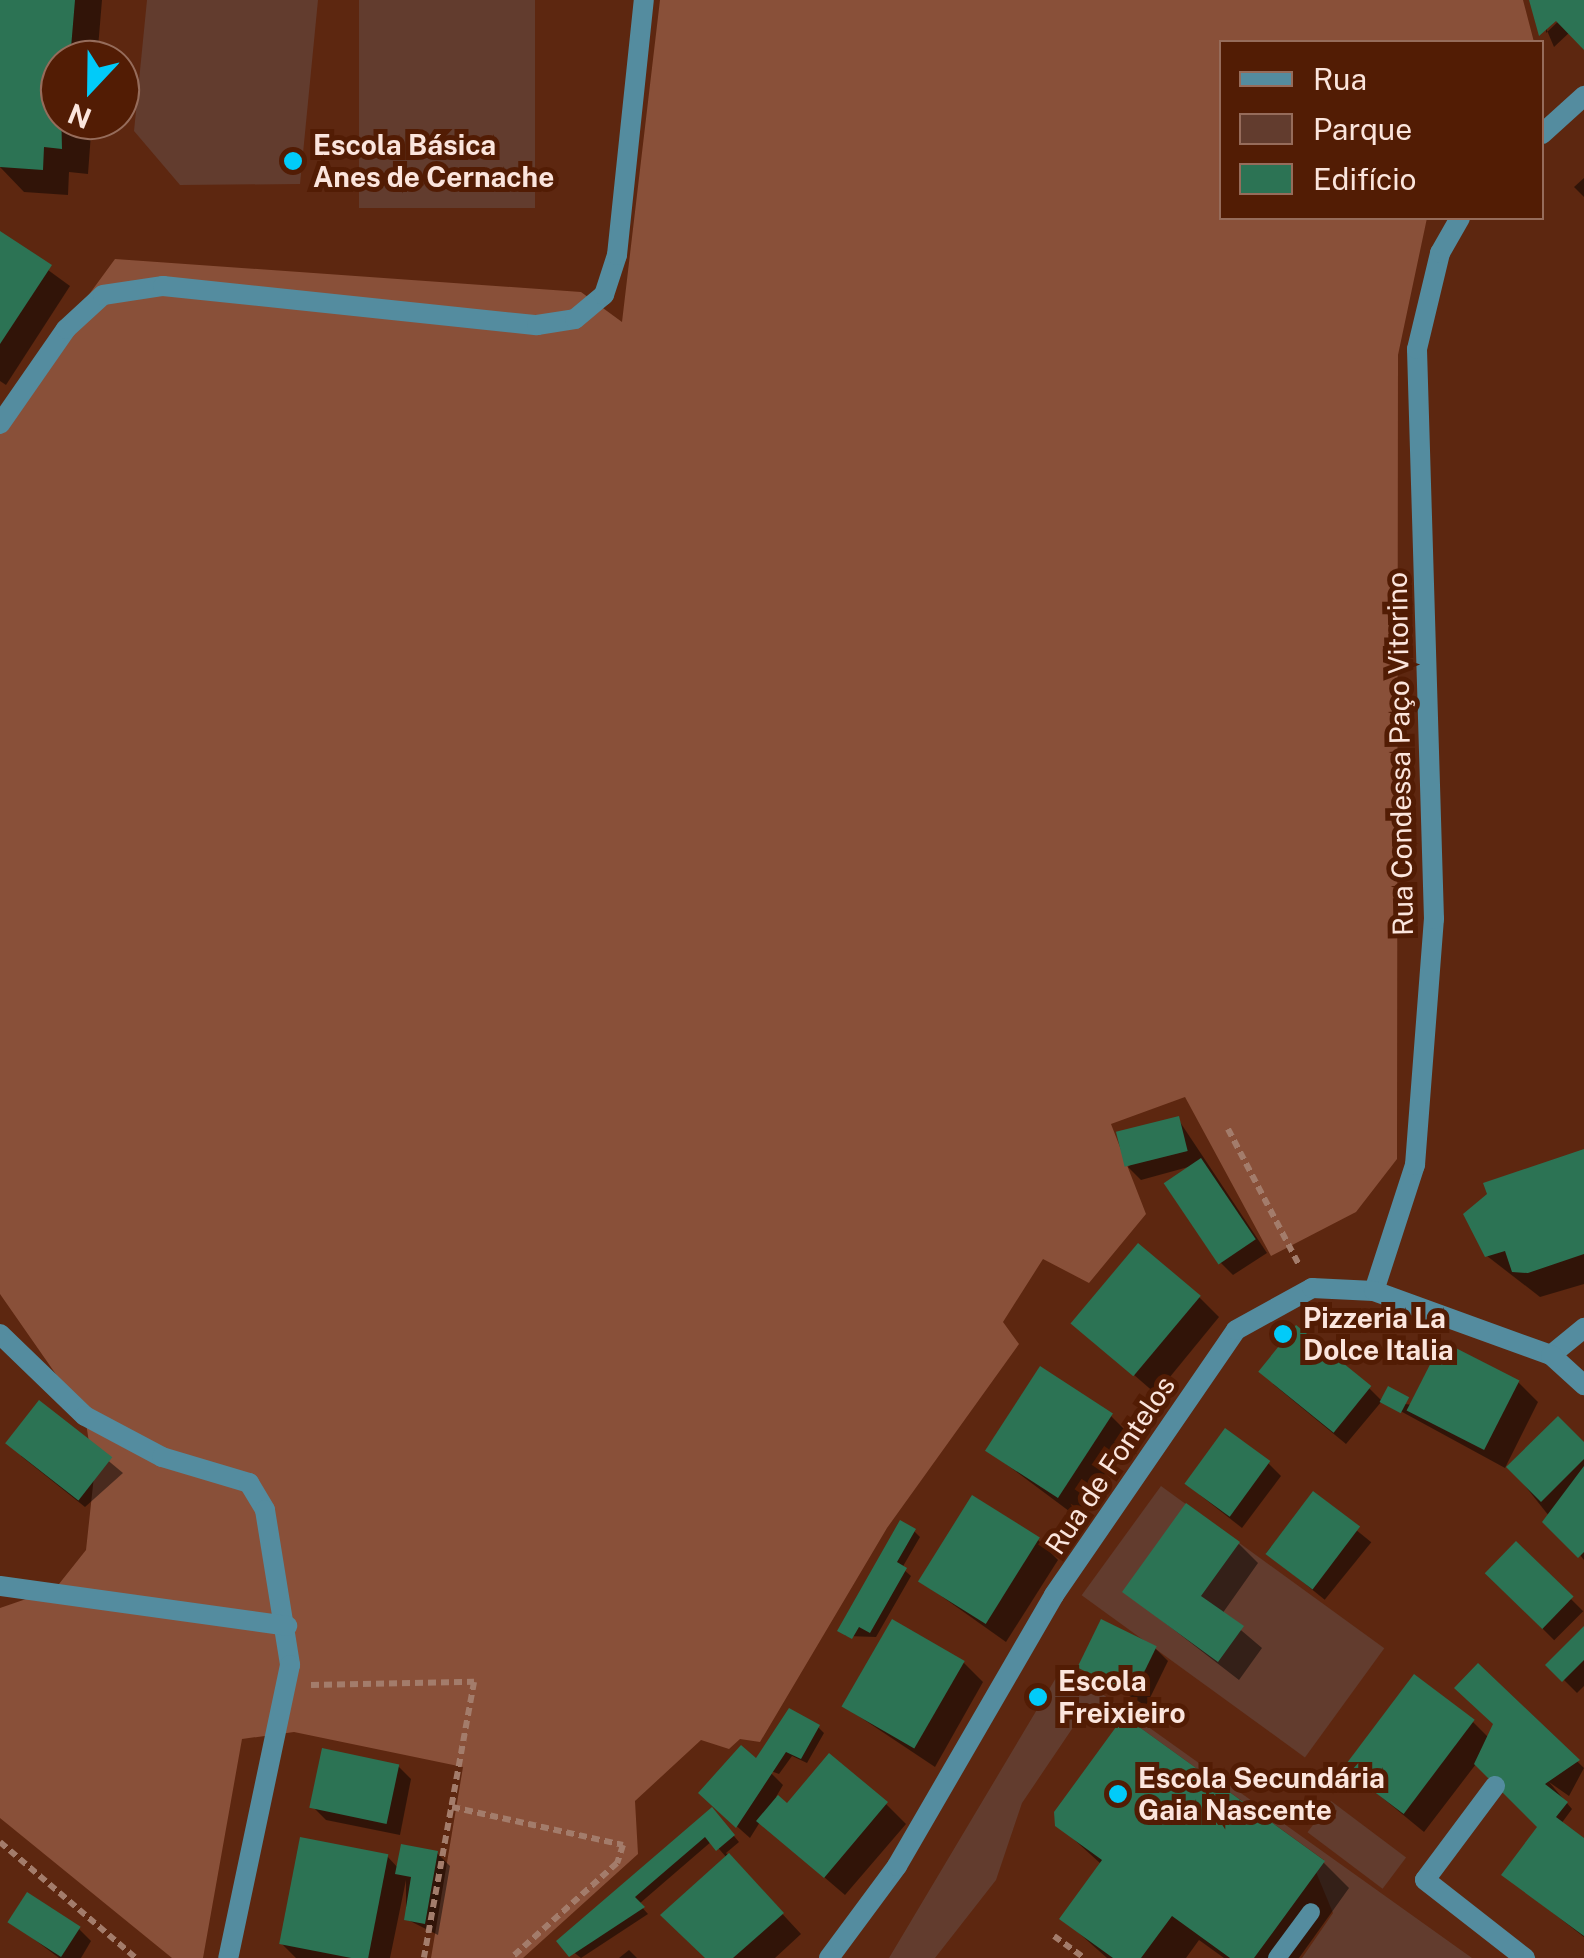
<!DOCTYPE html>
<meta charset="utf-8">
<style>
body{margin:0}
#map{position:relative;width:1584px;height:1958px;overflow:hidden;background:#5d2710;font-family:"Public Sans",sans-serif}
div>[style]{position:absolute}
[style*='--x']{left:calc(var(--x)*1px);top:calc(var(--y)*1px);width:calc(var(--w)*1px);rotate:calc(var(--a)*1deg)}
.green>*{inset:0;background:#623c2e;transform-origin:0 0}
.forest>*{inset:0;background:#895039}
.shadow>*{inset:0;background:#0007;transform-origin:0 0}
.building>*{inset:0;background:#2c7354;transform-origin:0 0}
.path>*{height:6px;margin-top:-3px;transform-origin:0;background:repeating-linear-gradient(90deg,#a37c6b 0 8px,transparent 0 13px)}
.service>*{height:18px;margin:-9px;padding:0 9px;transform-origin:9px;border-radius:9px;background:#548c9f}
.minor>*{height:20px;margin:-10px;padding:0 10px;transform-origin:10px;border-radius:10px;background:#548c9f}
.dots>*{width:28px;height:28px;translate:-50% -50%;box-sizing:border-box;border:5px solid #521c04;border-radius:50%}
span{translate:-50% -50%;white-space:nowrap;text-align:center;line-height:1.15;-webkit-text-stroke:10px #521c04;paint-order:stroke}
.poi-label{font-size:28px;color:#fbe5dd;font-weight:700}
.left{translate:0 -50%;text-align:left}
.street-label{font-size:28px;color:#fbe5dd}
.legend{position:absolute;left:1219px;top:40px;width:325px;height:180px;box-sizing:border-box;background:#521c04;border:2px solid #966c5b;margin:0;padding:12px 18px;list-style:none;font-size:30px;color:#fbe5dd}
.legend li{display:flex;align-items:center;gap:20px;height:50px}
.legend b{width:50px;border:2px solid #966c5b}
.north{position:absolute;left:40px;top:40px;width:100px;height:100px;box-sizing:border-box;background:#521c04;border:2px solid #966c5b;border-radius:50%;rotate:202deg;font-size:28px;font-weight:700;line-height:40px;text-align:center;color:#fbe5dd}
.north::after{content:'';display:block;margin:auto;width:35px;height:45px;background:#01cbf9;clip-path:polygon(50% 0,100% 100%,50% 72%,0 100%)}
</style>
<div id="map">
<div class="green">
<div style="clip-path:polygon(147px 0,318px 0,300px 184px,180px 185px,134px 131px)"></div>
<div style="left:359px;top:0;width:176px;height:208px"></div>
<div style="left:1161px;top:1486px;width:276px;height:135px;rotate:36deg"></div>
<div style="clip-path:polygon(1063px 1666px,1472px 1958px,1302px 1958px,1333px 1913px,1316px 1872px,1324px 1860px,1124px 1716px,1117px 1725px,1076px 1723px,1022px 1803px,996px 1880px,935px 1958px,889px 1958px)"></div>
<div style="left:1331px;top:1801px;width:94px;height:39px;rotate:37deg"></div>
</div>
<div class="forest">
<div style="clip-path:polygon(660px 0,1523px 0,1534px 42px,1222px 42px,1222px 218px,1427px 218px,1398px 355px,1397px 1159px,1356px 1212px,1271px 1256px,1185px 1097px,1111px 1124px,1146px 1214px,1089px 1283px,1043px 1259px,1003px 1322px,1019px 1344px,887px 1528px,760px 1742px,740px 1739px,729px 1749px,701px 1740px,635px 1801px,638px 1854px,523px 1958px,431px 1958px,463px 1767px,294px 1732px,242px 1739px,203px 1958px,172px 1958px,0 1818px,0 1608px,55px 1589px,86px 1550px,94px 1476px,85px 1416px,0 1294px,0 416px,115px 259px,581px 292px,622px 322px)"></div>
</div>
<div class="shadow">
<div style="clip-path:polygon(0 0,102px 0,97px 60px,60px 60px,60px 120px,92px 120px,88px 174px,69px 172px,68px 195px,24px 192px,0 167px)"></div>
<div style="clip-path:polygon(evenodd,1534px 0,1584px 0,1584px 47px,1570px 32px,1554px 47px,1534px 0,1566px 14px,1546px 33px,1546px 27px,1566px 14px)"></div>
<div style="clip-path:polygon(1584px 178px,1584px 197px,1574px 187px)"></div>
<div style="clip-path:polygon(0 235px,70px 286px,6px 385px,0 381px)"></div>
<div style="clip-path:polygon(1178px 1119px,1267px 1253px,1233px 1275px,1220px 1262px,1192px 1166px,1141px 1180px,1128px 1167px)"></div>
<div style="clip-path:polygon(1584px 1152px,1584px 1284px,1540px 1297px,1487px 1256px)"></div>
<div style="clip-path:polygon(1199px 1297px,1219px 1317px,1156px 1394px,1074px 1323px)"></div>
<div style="clip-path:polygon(1518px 1382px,1538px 1402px,1505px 1468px,1382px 1401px,1346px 1444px,1273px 1384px,1369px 1388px,1382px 1401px,1413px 1405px)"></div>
<div style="clip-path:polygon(39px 1403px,123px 1473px,85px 1507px,21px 1456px)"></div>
<div style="clip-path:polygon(1111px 1416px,1131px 1436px,1077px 1517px,987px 1450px)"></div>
<div style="clip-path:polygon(1584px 1445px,1584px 1560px,1510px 1467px)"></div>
<div style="clip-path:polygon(1268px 1463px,1281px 1476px,1242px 1528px,1200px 1495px)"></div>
<div style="left:1313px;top:1495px;width:75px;height:74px;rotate:39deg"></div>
<div style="clip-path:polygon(914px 1531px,920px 1537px,902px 1568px,911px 1576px,876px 1637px,846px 1636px,840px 1630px)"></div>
<div style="clip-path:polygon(1038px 1540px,1058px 1560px,1006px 1642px,920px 1581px)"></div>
<div style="clip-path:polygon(1239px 1544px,1258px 1563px,1222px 1614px,1262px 1648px,1239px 1680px,1125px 1592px)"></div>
<div style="left:1516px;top:1544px;width:95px;height:41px;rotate:45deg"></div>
<div style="clip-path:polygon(1584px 1630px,1584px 1686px,1577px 1693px,1549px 1665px)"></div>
<div style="clip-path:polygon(1155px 1648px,1168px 1661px,1146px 1706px,1080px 1666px)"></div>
<div style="clip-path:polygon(964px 1663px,983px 1682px,935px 1767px,845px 1707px)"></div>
<div style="clip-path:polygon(1478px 1666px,1584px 1768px,1569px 1796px,1549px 1782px,1572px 1809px,1561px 1824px,1584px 1843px,1584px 1937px,1504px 1875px,1539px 1827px,1476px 1764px,1424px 1832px,1346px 1768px,1473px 1722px,1489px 1738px,1495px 1725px)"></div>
<div style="clip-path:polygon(818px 1727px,824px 1733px,807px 1763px,792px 1756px,779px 1774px,768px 1770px,783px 1785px,776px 1797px,787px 1806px,886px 1804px,906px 1824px,845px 1895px,760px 1822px,750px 1838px,714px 1806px,757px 1761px)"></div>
<div style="clip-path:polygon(398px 1766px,411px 1779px,400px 1835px,326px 1820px,313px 1807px)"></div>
<div style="clip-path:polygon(717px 1816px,739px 1842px,726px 1853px,801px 1934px,775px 1958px,707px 1958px,727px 1858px,712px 1841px,639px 1904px,648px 1914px,581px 1958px,559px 1941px)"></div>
<div style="clip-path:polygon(1058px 1825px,1323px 1862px,1349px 1888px,1299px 1958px,1224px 1958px,1199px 1940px,1186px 1958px,1107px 1958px,1062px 1918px,1101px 1864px)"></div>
<div style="clip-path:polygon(437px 1853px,450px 1866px,438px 1935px,406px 1919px,406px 1880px,390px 1958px,296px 1958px,282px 1944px,387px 1856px,399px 1869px)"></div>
<div style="clip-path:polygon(10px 1921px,79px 1929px,91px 1941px,81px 1958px,59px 1958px)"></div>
<div style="clip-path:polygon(629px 1950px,637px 1958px,619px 1958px)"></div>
</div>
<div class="building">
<div style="clip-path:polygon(0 0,75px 0,70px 60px,60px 60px,62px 149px,44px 147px,43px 170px,0 167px)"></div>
<div style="clip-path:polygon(1529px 0,1584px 0,1584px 50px,1556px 21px,1539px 36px)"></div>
<div style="clip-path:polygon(0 231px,52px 265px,0 344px)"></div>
<div style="left:1179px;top:1116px;width:36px;height:65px;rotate:76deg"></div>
<div style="clip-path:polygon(1584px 1149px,1584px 1254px,1528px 1273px,1512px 1272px,1505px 1251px,1485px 1257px,1463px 1214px,1487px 1194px,1483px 1183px)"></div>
<div style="left:1201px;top:1158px;width:98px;height:45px;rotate:56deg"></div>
<div style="left:1138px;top:1243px;width:82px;height:105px;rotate:40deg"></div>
<div style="left:1296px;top:1325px;width:97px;height:60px;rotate:39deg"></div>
<div style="left:1442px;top:1341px;width:87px;height:78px;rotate:27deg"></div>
<div style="left:1040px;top:1366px;width:87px;height:101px;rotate:33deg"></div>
<div style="left:1388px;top:1386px;width:24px;height:18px;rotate:28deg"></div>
<div style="left:39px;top:1400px;width:93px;height:55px;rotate:38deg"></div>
<div style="clip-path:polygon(1558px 1416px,1584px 1442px,1584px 1459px,1541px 1502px,1506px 1467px)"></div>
<div style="left:1225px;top:1428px;width:56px;height:69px;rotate:36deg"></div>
<div style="clip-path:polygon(1584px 1466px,1584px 1552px,1578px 1558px,1542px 1522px)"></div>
<div style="left:1313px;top:1491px;width:59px;height:79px;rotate:37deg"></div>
<div style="left:972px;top:1495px;width:80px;height:102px;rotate:32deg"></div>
<div style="clip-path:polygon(1186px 1503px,1240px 1542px,1201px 1596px,1244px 1626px,1218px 1662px,1122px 1592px)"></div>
<div style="clip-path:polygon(900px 1520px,916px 1529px,897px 1562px,907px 1568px,870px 1633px,859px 1627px,852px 1639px,837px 1631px)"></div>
<div style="left:1516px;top:1541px;width:80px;height:45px;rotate:44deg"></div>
<div style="left:892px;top:1619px;width:84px;height:101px;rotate:30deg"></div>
<div style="left:1101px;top:1619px;width:62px;height:54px;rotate:26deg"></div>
<div style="clip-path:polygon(1584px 1626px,1584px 1660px,1562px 1682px,1545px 1665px)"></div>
<div style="clip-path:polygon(1478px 1663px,1580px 1760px,1545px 1784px,1568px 1802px,1556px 1817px,1584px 1838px,1584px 1936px,1501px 1875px,1537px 1827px,1474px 1764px,1493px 1724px,1454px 1688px)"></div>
<div style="left:1414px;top:1674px;width:76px;height:118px;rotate:37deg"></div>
<div style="clip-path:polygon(789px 1708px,820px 1725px,801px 1759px,786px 1752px,736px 1828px,698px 1793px,741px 1745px,756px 1758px)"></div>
<div style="clip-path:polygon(1124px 1716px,1325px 1861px,1254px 1958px,1230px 1958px,1172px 1916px,1141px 1958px,1113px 1958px,1059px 1919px,1102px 1860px,1055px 1826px,1054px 1812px)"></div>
<div style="left:322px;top:1748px;width:79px;height:61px;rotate:12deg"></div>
<div style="clip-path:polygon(829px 1753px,888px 1802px,824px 1878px,756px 1821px,778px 1795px,787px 1803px)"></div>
<div style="clip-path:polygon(712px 1807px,735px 1835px,716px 1851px,705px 1837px,635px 1897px,645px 1907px,569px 1957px,556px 1941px)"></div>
<div style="left:300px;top:1837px;width:90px;height:109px;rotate:11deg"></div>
<div style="clip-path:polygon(401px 1844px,438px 1851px,425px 1924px,404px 1920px,411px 1877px,395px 1874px)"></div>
<div style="clip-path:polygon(729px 1853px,784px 1913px,733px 1958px,705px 1958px,660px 1915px)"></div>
<div style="left:27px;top:1892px;width:64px;height:36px;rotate:33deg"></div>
</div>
<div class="path">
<div style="--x:1228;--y:1129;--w:153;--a:62.4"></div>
<div style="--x:311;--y:1685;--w:163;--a:-1.1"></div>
<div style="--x:474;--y:1682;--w:280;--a:100.3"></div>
<div style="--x:452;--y:1807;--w:175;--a:12.5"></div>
<div style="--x:623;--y:1845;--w:19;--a:108"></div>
<div style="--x:617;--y:1863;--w:142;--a:138.1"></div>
<div style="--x:0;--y:1842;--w:179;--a:40.5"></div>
<div style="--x:1054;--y:1936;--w:37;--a:36"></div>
</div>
<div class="service">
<div style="--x:1277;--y:1958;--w:57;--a:-53.5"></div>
</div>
<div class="minor">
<div style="--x:1542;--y:134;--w:57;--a:-42.1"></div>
<div style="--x:0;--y:424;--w:116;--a:-55.2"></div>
<div style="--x:66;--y:329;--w:50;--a:-42.6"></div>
<div style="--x:103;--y:295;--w:61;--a:-8.5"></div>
<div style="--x:163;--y:286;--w:376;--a:6"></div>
<div style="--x:537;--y:325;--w:38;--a:-9"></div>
<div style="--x:575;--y:319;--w:38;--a:-40"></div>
<div style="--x:604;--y:295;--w:42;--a:-72"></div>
<div style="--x:617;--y:255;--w:256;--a:-84"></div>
<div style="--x:1374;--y:1291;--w:133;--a:-72"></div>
<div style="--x:1415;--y:1165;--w:247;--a:-85.6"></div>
<div style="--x:1434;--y:919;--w:570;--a:-91.71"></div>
<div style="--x:1417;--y:349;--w:99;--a:-76.5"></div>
<div style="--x:1440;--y:253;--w:40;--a:-60.3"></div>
<div style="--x:0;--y:1334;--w:118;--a:44"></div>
<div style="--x:85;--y:1416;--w:87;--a:28"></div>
<div style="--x:162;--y:1457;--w:91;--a:16.6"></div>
<div style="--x:249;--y:1483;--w:31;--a:59"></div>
<div style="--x:265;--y:1510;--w:157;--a:80.8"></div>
<div style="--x:290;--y:1665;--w:299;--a:101.9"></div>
<div style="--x:1551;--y:1355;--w:43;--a:-39.3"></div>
<div style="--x:0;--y:1586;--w:290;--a:7.9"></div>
<div style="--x:1495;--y:1786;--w:117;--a:126.7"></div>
<div style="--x:1425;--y:1880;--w:127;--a:38"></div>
<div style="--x:829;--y:1958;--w:114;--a:-53.5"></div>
<div style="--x:897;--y:1866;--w:313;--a:-59.9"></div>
<div style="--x:1054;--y:1595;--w:321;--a:-55.5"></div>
<div style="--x:1236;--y:1330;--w:87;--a:-28.9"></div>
<div style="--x:1312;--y:1288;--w:62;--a:2.8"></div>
<div style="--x:1374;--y:1291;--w:188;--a:19.9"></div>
<div style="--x:1551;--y:1355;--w:45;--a:42.3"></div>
</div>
<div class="dots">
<div style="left:293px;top:161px;background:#01cbf9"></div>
<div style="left:1283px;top:1334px;background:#01cbf9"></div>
<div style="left:1038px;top:1697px;background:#01cbf9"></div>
<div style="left:1118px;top:1794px;background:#01cbf9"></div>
</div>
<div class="poi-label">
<span class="left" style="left:313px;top:161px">Escola Básica<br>Anes de Cernache</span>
<span class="left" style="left:1303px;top:1334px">Pizzeria La<br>Dolce Italia</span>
<span class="left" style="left:1058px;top:1697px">Escola<br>Freixieiro</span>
<span class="left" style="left:1138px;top:1794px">Escola Secundária<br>Gaia Nascente</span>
</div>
<div class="street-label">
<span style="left:1400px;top:754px;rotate:-91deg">Rua Condessa Paço Vitorino</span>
<span style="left:1110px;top:1465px;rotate:-56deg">Rua de Fontelos</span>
</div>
<ul class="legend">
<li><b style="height:12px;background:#548c9f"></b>Rua</li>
<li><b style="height:28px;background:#623c2e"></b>Parque</li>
<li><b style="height:28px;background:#2c7354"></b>Edifício</li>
</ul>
<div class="north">N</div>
</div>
